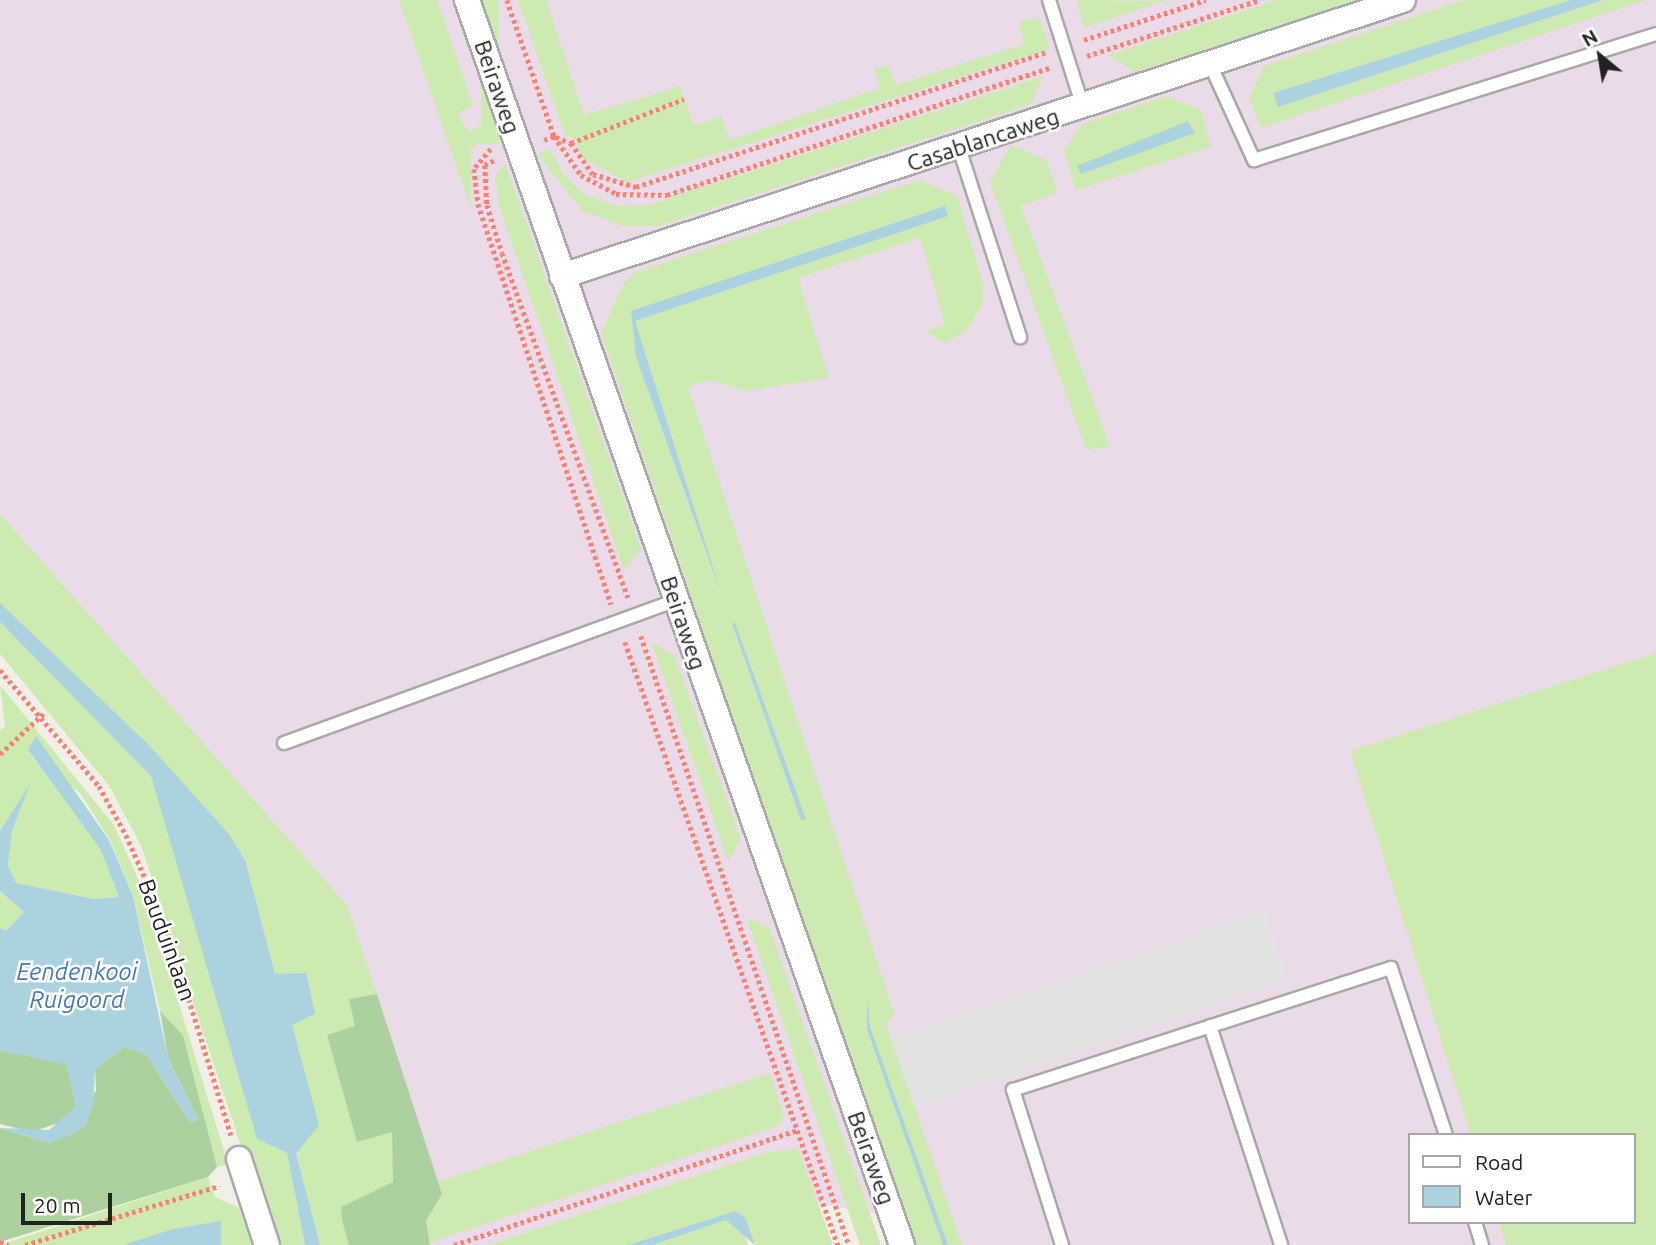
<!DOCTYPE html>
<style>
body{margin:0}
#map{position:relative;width:1656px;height:1245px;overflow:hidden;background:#f2efe9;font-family:Ubuntu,sans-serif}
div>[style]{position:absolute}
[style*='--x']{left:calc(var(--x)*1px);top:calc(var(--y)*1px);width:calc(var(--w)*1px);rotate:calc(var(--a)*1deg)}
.industrial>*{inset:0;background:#ebdbe8}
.grass>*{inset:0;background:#cdebb0;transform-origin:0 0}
.forest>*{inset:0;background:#add19e}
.parking>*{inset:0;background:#e2e2e2;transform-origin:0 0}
.water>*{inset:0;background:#aad3df}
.path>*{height:4.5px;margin-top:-2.25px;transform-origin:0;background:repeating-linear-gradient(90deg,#fa8072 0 3.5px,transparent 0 7px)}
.roads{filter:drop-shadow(2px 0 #a9a9a9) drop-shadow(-2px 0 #a9a9a9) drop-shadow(0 2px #a9a9a9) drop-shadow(0 -2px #a9a9a9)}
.service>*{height:12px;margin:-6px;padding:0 6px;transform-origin:6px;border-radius:6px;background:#fff}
.minor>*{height:24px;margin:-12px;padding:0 12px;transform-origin:12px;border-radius:12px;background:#fff}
span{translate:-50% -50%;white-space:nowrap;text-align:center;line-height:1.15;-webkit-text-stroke:5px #fff;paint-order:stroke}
.street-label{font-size:23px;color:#222}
.water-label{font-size:24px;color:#4a7aab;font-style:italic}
.legend{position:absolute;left:1408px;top:1133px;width:228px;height:91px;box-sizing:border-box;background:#fff;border:2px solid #a7a7a7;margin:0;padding:9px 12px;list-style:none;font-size:21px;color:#222}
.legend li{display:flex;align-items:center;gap:14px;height:35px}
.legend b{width:35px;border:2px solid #a7a7a7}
.north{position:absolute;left:1565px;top:21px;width:70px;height:70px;-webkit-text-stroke:5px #fff;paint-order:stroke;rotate:330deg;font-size:19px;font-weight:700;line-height:28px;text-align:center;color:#222}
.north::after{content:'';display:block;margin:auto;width:24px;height:32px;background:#222;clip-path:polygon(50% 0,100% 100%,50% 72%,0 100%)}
.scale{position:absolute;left:21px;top:1193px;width:91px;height:32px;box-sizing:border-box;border:4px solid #222;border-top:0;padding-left:9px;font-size:21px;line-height:24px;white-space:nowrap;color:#222;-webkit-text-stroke:5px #fff;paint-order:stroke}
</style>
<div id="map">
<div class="industrial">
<div style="clip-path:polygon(evenodd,0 0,1656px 0,1656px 1245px,931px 1245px,889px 1217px,764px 1193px,628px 1245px,312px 1245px,238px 923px,0 624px,0 0,1409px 1135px,1633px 1135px,1633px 1222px,1409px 1222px,1409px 1135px)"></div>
</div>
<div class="grass">
<div style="clip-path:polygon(399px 0,437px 0,473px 105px,458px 114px,468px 132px,481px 126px,493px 138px,471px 148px,471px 209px)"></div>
<div style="left:481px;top:0;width:18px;height:144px"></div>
<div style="clip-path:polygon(518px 0,546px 0,584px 115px,680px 86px,694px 126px,721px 116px,730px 140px,880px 88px,873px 68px,888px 66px,896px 85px,1024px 44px,1018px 22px,1039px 17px,1050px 49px,627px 182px,581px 157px,575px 139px,565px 135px)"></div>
<div style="clip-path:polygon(1076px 0,1150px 1px,1167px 0,1084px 28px)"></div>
<div style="clip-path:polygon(1277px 0,1355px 0,1135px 72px,1108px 55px)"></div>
<div style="clip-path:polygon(1463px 0,1571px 0,1273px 93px,1279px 107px,1603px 0,1646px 0,1261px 128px,1249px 98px,1264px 66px)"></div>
<div style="clip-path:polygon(1043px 76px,1031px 104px,659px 226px,623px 226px,582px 211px,537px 154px,550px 150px,564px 175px,586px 195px,616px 206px,648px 205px)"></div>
<div style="clip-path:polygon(1166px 96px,1201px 110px,1211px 147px,1076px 190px,1064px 152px,1082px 124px)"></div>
<div style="clip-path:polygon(1011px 145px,1047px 160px,1057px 193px,1021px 206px,1110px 446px,1086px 450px,990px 182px)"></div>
<div style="clip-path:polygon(505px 163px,641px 549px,624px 570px,499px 206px,495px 176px)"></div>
<div style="clip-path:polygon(evenodd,920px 180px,957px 196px,984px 287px,982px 305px,968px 329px,945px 343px,926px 332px,945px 324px,920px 238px,798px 278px,829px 378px,746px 391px,710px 380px,688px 387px,895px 1016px,886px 1023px,962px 1245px,948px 1245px,870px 1027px,867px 1000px,867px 1029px,944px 1245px,914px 1245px,601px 333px,625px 281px,635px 272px,920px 180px,944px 206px,948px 216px,635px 321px,721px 595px,636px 357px,631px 311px,944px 206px,920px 180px,732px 623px,735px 623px,806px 819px,801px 820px,732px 623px)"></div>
<div style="clip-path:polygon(0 514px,347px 905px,377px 994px,349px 999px,355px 1026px,327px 1036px,357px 1142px,392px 1131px,393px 1182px,341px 1207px,349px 1245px,320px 1245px,300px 1180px,292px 1024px,315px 1014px,275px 974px,244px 860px,147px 743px,0 604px)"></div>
<div style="clip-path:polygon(0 622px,151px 776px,273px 1147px,287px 1153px,305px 1245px,274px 1245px,141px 846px,110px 787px,0 654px)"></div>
<div style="clip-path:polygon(652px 643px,674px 655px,741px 839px,728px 861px)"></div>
<div style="clip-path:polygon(1656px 653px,1656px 1245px,1506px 1245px,1499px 1222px,1633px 1222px,1633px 1135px,1471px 1135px,1350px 751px)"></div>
<div style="clip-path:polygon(0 685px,114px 825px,146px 896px,228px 1164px,217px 1167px,183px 1035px,160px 1011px,133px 896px,110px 840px,80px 793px,28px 751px,102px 850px,119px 897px,94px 899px,16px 884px,8px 866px,12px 831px,29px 786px,0 831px,0 730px,5px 727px)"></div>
<div style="clip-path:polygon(0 891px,24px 912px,5px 932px,0 928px)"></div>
<div style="clip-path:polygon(747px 919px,769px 927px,881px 1245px,860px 1245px)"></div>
<div style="clip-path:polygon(770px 1073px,784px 1117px,778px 1126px,428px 1243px,426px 1221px,442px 1194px,439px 1181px)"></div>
<div style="clip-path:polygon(798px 1148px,833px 1245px,755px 1245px,745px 1217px,735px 1211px,628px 1245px,488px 1245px,764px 1153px)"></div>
<div style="clip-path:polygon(208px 1177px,215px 1197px,239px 1208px,252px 1245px,221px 1245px,221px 1222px,123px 1245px,0 1245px)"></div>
<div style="clip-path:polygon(726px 1220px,743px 1229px,748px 1245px,653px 1245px)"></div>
</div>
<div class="forest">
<div style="clip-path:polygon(377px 994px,442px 1194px,426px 1221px,430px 1245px,349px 1245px,342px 1220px,341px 1207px,393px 1182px,392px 1132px,357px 1142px,327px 1035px,355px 1026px,349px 999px)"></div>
<div style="clip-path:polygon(160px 1011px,183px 1035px,217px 1167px,208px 1177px,0 1242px,0 1128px,50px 1143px,96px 1091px,95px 1069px,124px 1047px,146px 1054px,190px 1122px,198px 1120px,168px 1058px)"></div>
<div style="clip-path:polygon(0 1050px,67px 1064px,76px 1106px,61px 1122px,32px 1132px,0 1124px)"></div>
</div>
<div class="parking">
<div style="left:1264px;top:909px;width:75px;height:395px;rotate:71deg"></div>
</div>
<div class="water">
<div style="clip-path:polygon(1571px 0,1603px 0,1278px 107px,1273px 93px)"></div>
<div style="clip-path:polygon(1188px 121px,1195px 133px,1081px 174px,1077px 166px)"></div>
<div style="clip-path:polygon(945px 206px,948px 216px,635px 321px,722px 596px,636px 357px,631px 311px)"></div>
<div style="clip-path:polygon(0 603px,147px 743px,229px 834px,245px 860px,275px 974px,306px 973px,315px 1014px,292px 1025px,319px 1125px,296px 1154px,320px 1245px,305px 1245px,287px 1153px,257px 1139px,151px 776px,0 622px)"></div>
<div style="clip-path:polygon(732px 623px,735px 623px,806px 819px,801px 820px)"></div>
<div style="clip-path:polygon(36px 736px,109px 840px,133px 896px,168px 1058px,198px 1120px,190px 1122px,146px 1054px,124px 1047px,95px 1069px,93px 1105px,86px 1125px,73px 1134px,50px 1143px,0 1128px,49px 1130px,76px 1106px,67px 1065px,0 1050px,0 928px,6px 931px,24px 912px,0 891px,0 831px,30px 784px,12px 831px,8px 866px,16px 883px,94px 899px,119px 897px,101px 850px,28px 750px)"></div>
<div style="clip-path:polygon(867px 998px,870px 1027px,948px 1245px,943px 1245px,867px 1029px)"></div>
<div style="clip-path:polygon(735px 1211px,745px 1217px,755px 1245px,726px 1220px,653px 1245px,628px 1245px)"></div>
<div style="clip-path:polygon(221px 1221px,221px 1245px,123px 1245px,173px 1229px)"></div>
</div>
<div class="path">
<div style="--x:507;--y:0;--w:144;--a:70.9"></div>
<div style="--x:1084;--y:40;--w:128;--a:-18.2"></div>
<div style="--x:1087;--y:56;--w:181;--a:-18"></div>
<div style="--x:556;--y:137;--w:16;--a:22"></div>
<div style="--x:571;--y:143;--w:121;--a:-21.3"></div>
<div style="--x:544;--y:140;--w:11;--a:-22"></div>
<div style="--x:554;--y:136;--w:47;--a:55.3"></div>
<div style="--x:581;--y:175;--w:40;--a:28"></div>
<div style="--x:616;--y:194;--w:51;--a:1.1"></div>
<div style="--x:667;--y:195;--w:403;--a:-18.4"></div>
<div style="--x:571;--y:143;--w:38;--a:55"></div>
<div style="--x:593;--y:174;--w:45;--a:16.8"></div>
<div style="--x:636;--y:187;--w:432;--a:-18.2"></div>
<div style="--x:491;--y:149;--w:26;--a:130"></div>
<div style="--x:474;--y:169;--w:35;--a:83"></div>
<div style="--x:478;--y:204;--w:422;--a:71.6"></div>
<div style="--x:494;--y:161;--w:10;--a:156"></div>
<div style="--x:485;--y:165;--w:40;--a:87.1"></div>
<div style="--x:487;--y:205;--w:50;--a:72.6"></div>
<div style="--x:502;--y:253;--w:367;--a:69.9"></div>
<div style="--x:641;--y:636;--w:644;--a:71.14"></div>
<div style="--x:625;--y:642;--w:640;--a:70.55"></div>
<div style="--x:0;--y:670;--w:153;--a:49.5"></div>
<div style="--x:99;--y:786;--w:56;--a:61.1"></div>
<div style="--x:126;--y:835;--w:98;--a:66"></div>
<div style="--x:166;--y:925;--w:220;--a:72.8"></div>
<div style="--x:0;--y:754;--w:59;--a:-42.9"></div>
<div style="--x:0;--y:1242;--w:9;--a:18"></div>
<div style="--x:25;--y:1245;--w:203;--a:-16.9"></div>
<div style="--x:454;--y:1245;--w:363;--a:-18.5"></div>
</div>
<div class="roads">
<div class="service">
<div style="--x:1049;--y:0;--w:112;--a:72.4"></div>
<div style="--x:1210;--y:64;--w:106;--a:65.4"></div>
<div style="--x:1254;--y:160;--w:421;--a:-17.4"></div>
<div style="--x:959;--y:148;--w:199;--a:72.1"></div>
<div style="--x:284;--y:743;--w:416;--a:-20"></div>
<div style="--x:1210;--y:1026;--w:230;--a:72"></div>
<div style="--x:1475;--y:1222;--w:24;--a:73"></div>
<div style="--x:1062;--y:1245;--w:163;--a:-107.5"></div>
<div style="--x:1013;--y:1090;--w:397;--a:-17.9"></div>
<div style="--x:1391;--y:968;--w:176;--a:71.8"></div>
</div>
<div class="minor">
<div style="--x:467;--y:0;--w:1319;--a:70.74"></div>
<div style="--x:562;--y:276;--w:885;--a:-18.17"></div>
<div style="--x:239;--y:1159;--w:90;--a:72"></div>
</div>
</div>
<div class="street-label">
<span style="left:497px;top:87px;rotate:71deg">Beiraweg</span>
<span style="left:983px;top:140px;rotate:-18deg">Casablancaweg</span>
<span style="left:683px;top:623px;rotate:71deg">Beiraweg</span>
<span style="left:167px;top:940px;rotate:70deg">Bauduinlaan</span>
<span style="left:871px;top:1158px;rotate:70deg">Beiraweg</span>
</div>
<div class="water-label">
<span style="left:77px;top:986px">Eendenkooi<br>Ruigoord</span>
</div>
<ul class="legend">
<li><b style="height:9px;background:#fff"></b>Road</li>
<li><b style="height:19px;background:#aad3df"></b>Water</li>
</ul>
<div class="north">N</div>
<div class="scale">20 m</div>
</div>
